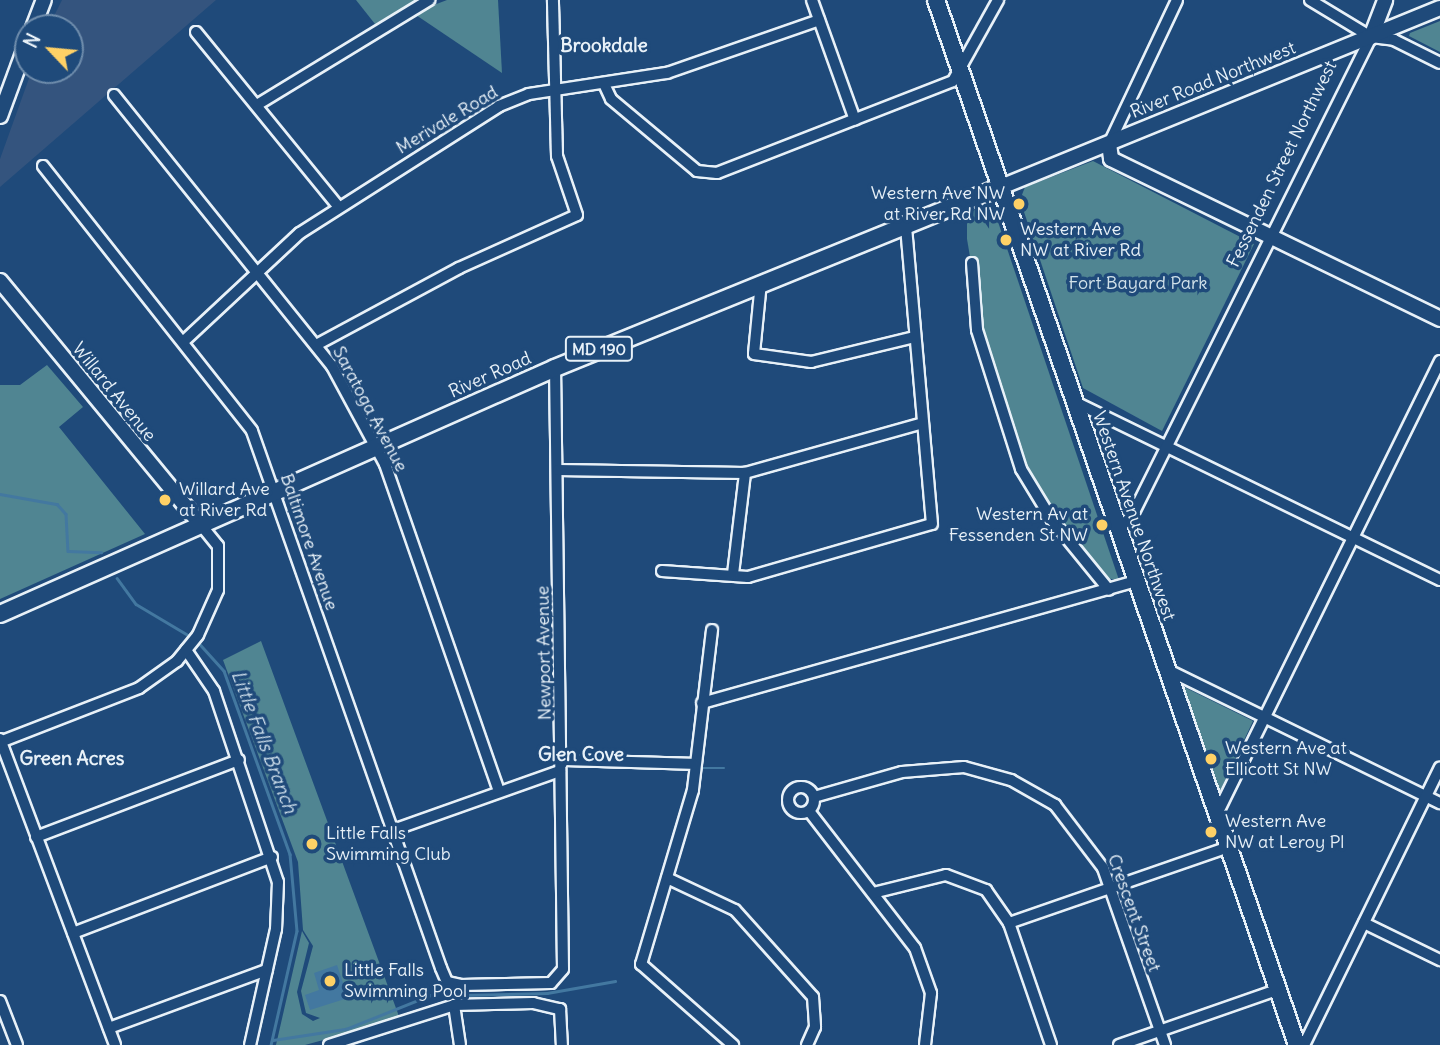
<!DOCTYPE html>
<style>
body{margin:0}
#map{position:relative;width:1440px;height:1045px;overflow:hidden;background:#1f4a7a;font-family:Delius,sans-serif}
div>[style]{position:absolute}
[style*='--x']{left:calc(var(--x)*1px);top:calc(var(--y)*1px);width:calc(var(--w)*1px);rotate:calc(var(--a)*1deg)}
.built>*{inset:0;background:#34547e}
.green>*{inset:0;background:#508592}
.water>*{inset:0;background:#4378a0}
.stream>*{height:2.5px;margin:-1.25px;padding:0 1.25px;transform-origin:1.25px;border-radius:1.25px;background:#4378a0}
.roads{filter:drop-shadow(2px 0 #e8f1f8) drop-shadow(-2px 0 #e8f1f8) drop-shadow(0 2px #e8f1f8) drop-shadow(0 -2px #e8f1f8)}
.street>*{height:10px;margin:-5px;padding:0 5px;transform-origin:5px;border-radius:5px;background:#1f4a7a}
.street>.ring{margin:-5px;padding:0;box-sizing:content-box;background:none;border:10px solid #1f4a7a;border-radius:50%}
.secondary>*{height:14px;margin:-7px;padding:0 7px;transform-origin:7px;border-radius:7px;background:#1f4a7a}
.primary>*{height:16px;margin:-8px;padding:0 8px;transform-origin:8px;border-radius:8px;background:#1f4a7a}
.dots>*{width:19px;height:19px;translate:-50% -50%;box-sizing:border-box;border:4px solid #1f4a7a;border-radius:50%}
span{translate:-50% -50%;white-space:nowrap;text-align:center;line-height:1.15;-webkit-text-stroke:7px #1f4a7a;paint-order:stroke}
.shield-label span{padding:2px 5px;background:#1f4a7a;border:2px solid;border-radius:5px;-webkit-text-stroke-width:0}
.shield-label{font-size:16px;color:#e8f1f8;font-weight:700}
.street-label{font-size:18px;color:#e8f1f8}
.poi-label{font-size:18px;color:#e8f1f8}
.right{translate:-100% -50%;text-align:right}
.left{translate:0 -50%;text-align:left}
.park-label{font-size:18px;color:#d1e1e9}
.neighbourhood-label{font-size:19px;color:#e8f1f8;font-weight:700}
.water-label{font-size:19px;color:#cfdfeb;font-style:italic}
.north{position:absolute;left:14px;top:14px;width:70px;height:70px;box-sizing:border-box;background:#1f4a7a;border:2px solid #6f8dac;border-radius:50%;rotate:296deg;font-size:19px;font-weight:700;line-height:28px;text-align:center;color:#e8f1f8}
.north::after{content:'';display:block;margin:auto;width:24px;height:32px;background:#ffd166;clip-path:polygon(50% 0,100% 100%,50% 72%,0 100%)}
</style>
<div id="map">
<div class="built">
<div style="clip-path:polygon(62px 0,216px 0,0 187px,0 159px,32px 70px,70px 70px,70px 28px,48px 28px)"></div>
</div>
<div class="green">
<div style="clip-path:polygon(356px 0,417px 0,375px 24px)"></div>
<div style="clip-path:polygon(447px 0,498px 0,502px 73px,413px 13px)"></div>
<div style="clip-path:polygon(1440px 21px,1440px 52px,1409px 36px,1410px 33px)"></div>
<div style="clip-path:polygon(1093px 161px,1254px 244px,1162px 431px,1083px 388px,1020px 200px,1025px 187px)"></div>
<div style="clip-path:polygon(985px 206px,993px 207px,1119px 580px,1104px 578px,1024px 469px,983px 334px,967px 239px,967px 213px)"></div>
<div style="clip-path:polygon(47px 365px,83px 407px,59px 427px,145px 534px,0 599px,0 385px,20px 385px)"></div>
<div style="clip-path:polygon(261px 641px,400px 1019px,305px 1045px,276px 1045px,302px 931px,309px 943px,297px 992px,302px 1014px,313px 1021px,320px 1018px,306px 1013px,301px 991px,313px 946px,303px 930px,298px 862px,223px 660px)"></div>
<div style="clip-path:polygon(1184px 687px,1253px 721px,1220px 791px,1181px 690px)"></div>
</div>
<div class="water">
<div style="clip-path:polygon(337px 965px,348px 998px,310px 1010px,305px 995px,319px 990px,314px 973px)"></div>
</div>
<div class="stream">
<div style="--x:0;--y:494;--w:58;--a:10"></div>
<div style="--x:57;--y:504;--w:13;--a:48"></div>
<div style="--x:66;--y:514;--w:37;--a:87"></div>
<div style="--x:68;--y:551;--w:33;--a:2"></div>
<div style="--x:117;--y:578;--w:32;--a:54"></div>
<div style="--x:136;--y:604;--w:66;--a:30.8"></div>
<div style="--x:198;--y:642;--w:39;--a:48"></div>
<div style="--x:224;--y:671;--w:195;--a:70.2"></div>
<div style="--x:290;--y:854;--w:77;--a:84.8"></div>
<div style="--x:297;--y:931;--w:117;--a:102.8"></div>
<div style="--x:702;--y:768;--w:22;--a:0"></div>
<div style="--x:462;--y:995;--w:85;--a:-1.3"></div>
<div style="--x:547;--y:993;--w:69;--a:-10"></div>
<div style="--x:273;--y:1040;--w:74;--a:-8.6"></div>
<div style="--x:346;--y:1029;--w:99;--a:-21.9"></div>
</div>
<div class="roads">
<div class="street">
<div style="--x:812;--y:0;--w:127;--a:70.3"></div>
<div style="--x:1310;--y:0;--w:71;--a:31.2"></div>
<div style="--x:1371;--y:37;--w:23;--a:7"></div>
<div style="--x:1394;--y:40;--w:51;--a:26.6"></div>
<div style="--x:196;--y:32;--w:225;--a:50.8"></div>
<div style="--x:605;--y:86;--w:14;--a:65"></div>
<div style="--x:611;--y:99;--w:112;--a:39.9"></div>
<div style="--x:697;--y:171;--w:20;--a:6"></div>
<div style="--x:717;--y:173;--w:253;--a:-21.3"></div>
<div style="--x:953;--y:81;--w:93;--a:-60.9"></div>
<div style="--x:114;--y:95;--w:348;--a:51.2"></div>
<div style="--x:332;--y:366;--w:111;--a:61.6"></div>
<div style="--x:385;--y:464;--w:347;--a:70.8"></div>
<div style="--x:257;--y:105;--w:202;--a:-31.4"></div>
<div style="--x:1109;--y:144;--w:159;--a:-64.7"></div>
<div style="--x:43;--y:166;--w:337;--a:51.7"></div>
<div style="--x:252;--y:431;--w:569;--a:70.61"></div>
<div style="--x:441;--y:968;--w:15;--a:67"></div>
<div style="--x:447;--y:982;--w:14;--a:12"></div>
<div style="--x:461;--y:985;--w:90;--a:-1.3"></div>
<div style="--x:551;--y:983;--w:18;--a:-49"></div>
<div style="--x:563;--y:969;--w:601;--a:-90.76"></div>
<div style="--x:972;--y:263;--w:67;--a:85.7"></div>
<div style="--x:977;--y:330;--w:146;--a:72.4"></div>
<div style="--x:1021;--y:469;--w:60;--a:58.7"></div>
<div style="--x:1052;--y:520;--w:90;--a:50.8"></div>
<div style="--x:761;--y:282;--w:72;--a:95.6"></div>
<div style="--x:754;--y:354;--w:58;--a:8"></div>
<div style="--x:811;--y:362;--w:106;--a:-13.6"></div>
<div style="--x:184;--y:341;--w:158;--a:-43"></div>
<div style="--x:300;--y:233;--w:236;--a:-32.5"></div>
<div style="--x:499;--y:106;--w:32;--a:-22"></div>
<div style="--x:529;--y:94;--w:140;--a:-8.7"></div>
<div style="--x:667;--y:73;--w:161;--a:-19.2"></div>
<div style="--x:318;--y:344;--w:160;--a:-28.3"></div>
<div style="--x:459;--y:268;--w:129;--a:-24.2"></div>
<div style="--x:577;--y:215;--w:62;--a:-108.7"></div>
<div style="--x:557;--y:156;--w:156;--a:-91.5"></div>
<div style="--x:1075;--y:402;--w:406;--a:26"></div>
<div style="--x:558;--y:470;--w:187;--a:0.9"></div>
<div style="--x:745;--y:473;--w:185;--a:-15.7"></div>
<div style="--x:1117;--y:530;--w:21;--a:-43"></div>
<div style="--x:1132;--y:516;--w:535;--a:-63.48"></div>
<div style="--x:662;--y:571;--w:86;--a:4"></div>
<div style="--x:748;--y:577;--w:191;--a:-16.1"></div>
<div style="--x:932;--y:524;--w:301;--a:-95"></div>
<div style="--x:733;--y:574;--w:102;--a:-83.2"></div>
<div style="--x:712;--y:630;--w:161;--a:96.8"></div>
<div style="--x:693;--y:790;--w:182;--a:106.6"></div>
<div style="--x:641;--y:964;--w:123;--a:41.4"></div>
<div style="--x:186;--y:650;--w:50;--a:55.7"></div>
<div style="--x:214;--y:691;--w:201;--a:71.5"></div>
<div style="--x:278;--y:882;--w:47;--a:92.4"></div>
<div style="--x:276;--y:929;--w:119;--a:102.6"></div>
<div style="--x:1168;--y:670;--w:303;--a:26.1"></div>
<div style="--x:702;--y:703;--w:451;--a:-15.7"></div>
<div style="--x:0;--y:739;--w:327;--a:69.4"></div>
<div style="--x:0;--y:742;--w:149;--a:-21.2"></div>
<div style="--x:139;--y:688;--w:47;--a:-35.4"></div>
<div style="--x:177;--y:661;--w:33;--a:-51"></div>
<div style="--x:198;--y:635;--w:49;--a:-66"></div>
<div style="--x:218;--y:590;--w:44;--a:-90"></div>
<div style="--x:218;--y:546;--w:27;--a:-129"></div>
<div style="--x:561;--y:760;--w:132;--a:1.7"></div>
<div class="ring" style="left:788px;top:787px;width:16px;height:16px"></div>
<div style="--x:814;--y:797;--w:91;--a:-15.9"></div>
<div style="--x:902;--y:772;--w:62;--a:-4.6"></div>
<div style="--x:964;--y:767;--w:49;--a:15.5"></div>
<div style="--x:1011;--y:780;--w:51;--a:29.6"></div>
<div style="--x:1055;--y:805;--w:79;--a:52.7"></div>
<div style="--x:1103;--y:868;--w:188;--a:70.7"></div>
<div style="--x:809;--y:811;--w:173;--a:52.3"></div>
<div style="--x:915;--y:948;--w:48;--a:70.4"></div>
<div style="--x:931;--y:993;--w:52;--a:96.6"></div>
<div style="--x:1217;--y:814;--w:505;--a:-63.79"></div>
<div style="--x:393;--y:830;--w:177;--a:-19.5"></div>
<div style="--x:36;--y:837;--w:217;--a:-20.8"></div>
<div style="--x:667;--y:878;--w:75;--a:25.2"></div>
<div style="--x:735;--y:910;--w:117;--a:48.1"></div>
<div style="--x:813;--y:997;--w:30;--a:86"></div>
<div style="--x:815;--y:1027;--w:20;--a:114"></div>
<div style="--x:873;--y:893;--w:75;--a:-13.9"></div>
<div style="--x:946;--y:875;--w:43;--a:20.6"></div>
<div style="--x:986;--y:890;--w:40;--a:55.1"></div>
<div style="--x:1009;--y:923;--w:129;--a:71"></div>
<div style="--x:1009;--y:923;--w:232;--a:-19.1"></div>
<div style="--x:1364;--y:923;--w:85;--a:26"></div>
<div style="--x:73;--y:933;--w:213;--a:-20.9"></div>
<div style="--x:0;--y:1001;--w:47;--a:68.9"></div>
<div style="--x:454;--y:1005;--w:40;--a:81.5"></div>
<div style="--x:109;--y:1028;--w:168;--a:-20.2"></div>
<div style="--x:329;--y:1045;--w:131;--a:-17.7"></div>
<div style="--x:454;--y:1005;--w:79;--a:-1.5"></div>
<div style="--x:533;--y:1003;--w:28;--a:13"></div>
<div style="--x:560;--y:1009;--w:36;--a:87"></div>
<div style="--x:1119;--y:1045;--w:167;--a:-19.2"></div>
<div style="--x:1304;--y:1045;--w:309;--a:-63.9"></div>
</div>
<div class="secondary">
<div style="--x:33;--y:28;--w:30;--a:-69"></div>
<div style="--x:1371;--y:37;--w:40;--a:-69"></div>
<div style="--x:0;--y:116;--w:81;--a:-69.8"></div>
<div style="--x:1109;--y:144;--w:15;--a:82"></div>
<div style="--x:1111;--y:159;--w:366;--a:25.9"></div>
<div style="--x:1001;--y:187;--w:474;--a:-22.2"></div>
<div style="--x:0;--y:281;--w:316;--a:50.5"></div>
</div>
<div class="primary">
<div style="--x:936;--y:0;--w:1106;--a:70.94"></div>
<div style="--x:0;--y:614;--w:607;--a:-23.9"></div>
<div style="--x:555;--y:368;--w:481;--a:-22.1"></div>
</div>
</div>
<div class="dots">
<div style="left:1019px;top:204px;background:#ffd166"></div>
<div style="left:1006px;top:240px;background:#ffd166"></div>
<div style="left:165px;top:500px;background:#ffd166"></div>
<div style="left:1102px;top:525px;background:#ffd166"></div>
<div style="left:1211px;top:759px;background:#ffd166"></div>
<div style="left:1211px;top:832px;background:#ffd166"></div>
<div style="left:312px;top:844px;background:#ffd166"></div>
<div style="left:330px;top:981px;background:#ffd166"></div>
</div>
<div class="shield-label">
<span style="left:599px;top:349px">MD 190</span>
</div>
<div class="street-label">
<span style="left:1213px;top:80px;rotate:-22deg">River Road Northwest</span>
<span style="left:447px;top:120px;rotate:-31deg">Merivale Road</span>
<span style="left:1282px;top:164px;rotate:-64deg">Fessenden Street Northwest</span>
<span style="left:490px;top:375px;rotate:-24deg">River Road</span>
<span style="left:114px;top:392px;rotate:51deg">Willard Avenue</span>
<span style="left:370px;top:409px;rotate:62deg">Saratoga Avenue</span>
<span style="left:1134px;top:516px;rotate:71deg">Western Avenue Northwest</span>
<span style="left:309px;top:542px;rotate:71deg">Baltimore Avenue</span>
<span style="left:544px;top:653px;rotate:-91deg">Newport Avenue</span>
<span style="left:1134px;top:913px;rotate:70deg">Crescent Street</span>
</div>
<div class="poi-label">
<span class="right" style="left:1005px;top:204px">Western Ave NW<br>at River Rd NW</span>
<span class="left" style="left:1020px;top:240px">Western Ave<br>NW at River Rd</span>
<span class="left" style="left:179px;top:500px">Willard Ave<br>at River Rd</span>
<span class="right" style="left:1088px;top:525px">Western Av at<br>Fessenden St NW</span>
<span class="left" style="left:1225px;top:759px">Western Ave at<br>Ellicott St NW</span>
<span class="left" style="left:1225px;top:832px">Western Ave<br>NW at Leroy Pl</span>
<span class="left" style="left:326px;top:844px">Little Falls<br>Swimming Club</span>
<span class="left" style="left:344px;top:981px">Little Falls<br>Swimming Pool</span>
</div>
<div class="park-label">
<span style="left:1138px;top:283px">Fort Bayard Park</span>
</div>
<div class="neighbourhood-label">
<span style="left:604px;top:46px">Brookdale</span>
<span style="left:581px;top:755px">Glen Cove</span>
<span style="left:72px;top:759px">Green Acres</span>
</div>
<div class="water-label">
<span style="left:264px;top:742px;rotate:69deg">Little Falls Branch</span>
</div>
<div class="north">N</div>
</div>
